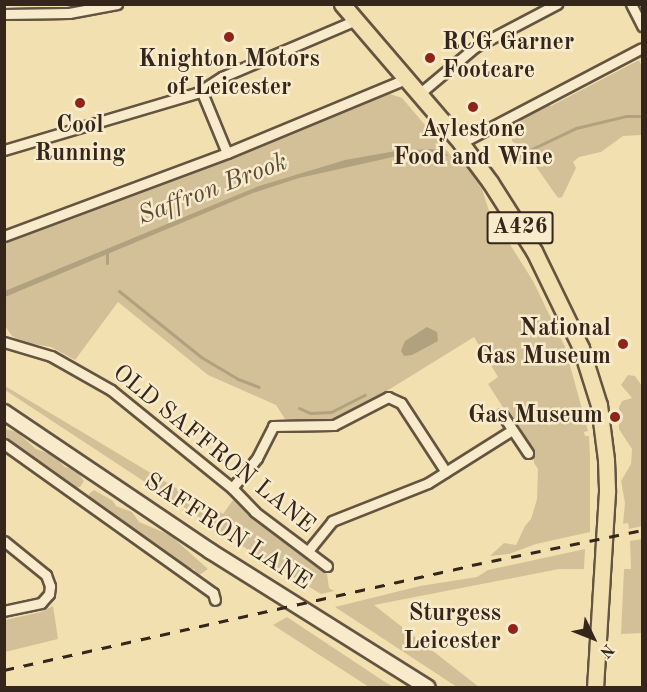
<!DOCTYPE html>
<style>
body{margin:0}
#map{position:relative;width:647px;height:692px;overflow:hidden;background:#f3e0b1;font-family:"Old Standard TT",serif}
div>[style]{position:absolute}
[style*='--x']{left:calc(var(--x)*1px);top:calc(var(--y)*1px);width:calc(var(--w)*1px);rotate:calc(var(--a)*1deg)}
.green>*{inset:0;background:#d3c098}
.water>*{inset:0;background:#b2a17e}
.stream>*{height:3px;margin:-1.5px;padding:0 1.5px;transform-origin:1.5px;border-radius:1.5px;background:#b2a17e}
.roads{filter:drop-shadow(2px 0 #645440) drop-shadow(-2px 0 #645440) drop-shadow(0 2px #645440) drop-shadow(0 -2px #645440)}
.street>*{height:9px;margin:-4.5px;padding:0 4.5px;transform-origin:4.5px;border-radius:4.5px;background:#f7ebcc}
.secondary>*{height:14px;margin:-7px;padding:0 7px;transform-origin:7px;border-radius:7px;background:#f7ebcc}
.primary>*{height:15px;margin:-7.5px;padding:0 7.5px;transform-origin:7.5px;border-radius:7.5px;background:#f3e0b1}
.rail>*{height:3px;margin-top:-1.5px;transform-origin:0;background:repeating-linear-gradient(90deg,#34261b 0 10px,transparent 0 20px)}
.dots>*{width:16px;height:16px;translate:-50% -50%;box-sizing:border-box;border:3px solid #f7ebcc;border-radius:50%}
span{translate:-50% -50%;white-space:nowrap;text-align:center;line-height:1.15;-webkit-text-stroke:5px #f7ebcc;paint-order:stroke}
.shield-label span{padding:2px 4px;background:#f7ebcc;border:2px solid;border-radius:4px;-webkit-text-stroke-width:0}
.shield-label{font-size:22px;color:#34261b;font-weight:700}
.poi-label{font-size:24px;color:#34261b;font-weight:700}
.left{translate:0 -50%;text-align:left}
.right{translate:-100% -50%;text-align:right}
.street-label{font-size:24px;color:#34261b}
.water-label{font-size:26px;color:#5a4b39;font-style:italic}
.frame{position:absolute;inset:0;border:6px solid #34261b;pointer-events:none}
.north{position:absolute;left:563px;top:608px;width:60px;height:60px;-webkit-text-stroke:4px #f7ebcc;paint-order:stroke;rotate:133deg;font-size:16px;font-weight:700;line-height:24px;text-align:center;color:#34261b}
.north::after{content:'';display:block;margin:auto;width:21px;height:27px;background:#34261b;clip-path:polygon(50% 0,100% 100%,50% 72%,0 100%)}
</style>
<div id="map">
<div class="green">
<div style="clip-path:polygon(639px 60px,642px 67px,642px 135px,623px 136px,601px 152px,579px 157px,573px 162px,576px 168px,562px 197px,558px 198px,530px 158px,520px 164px,516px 158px,516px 144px,512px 141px,511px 125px,521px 115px,544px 103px,551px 106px)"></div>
<div style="clip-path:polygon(387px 93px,402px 98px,454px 159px,466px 166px,482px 189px,489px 211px,533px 281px,565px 347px,588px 431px,584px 432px,585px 436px,589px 436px,590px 456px,590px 532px,536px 544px,509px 554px,490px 556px,504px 543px,516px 545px,525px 526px,531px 519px,537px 499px,538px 469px,534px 463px,533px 448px,507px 407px,504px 409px,488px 384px,498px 377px,474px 337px,348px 415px,324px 422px,309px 422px,285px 419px,276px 405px,208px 375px,118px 302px,75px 360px,51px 347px,22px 342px,12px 336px,5px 326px,4px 242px,302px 129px)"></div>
<div style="clip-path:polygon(628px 375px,635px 376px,642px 386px,642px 526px,629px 529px,628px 523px,623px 524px,625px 503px,621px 481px,631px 464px,632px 449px,619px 429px,619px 407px,622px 401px,632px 398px,621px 385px)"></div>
<div style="clip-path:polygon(5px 386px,206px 506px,208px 504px,223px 514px,233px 500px,253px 519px,327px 574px,329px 588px,334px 591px,321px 594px,247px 549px,5px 390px)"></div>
<div style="clip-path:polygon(5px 429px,17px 432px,36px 449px,53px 455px,65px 467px,76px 470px,84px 481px,80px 487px,75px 488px,64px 483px,41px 463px,5px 440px)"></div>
<div style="clip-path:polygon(94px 490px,113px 501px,116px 506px,132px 512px,139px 522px,170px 535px,208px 569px,198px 576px,194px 569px,183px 568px,175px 559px,171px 559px,140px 537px,133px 527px,126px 527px,89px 501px,89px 494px)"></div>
<div style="clip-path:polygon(642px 539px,642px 633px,621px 634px,624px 569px,631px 569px,630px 541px)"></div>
<div style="clip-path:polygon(585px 549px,584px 569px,559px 569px,374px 605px,479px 687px,457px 687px,335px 607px,420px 586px,477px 577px,488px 570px)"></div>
<div style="clip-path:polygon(53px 606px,58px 639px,5px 652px,5px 620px,41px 612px)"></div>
<div style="clip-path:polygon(287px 617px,385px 682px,394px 687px,369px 687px,273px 625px)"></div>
</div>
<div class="water">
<div style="clip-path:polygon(430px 149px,444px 151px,448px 156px,426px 154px,393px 157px,299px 178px,253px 193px,5px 297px,5px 291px,259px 186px,345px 160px,396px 151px)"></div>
<div style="clip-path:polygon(427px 327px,437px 332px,438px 341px,412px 355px,404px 356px,401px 351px,405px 341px)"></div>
</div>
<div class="stream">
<div style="--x:517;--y:156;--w:65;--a:-25.4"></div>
<div style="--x:576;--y:128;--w:51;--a:-13.5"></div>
<div style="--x:626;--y:116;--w:16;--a:0"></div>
<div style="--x:107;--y:263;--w:12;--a:-90"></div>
<div style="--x:119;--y:291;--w:105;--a:38.8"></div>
<div style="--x:201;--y:357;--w:43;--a:30.7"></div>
<div style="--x:238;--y:379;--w:22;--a:21"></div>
<div style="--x:299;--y:408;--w:12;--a:24"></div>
<div style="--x:310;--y:413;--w:21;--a:-3"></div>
<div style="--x:331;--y:412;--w:38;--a:-27"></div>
</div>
<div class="roads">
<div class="street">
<div style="--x:631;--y:4;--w:25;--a:63"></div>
<div style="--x:4;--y:14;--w:65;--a:-0.9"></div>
<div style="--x:69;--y:13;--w:49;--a:-10.6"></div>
<div style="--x:201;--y:90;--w:68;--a:67.6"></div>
<div style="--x:419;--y:94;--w:73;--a:-40"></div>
<div style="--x:475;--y:47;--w:93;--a:-27.7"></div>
<div style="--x:461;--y:143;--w:204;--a:-27.7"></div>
<div style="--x:4;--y:150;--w:201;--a:-16.5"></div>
<div style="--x:197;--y:93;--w:30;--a:-33"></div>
<div style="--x:222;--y:77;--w:146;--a:-23"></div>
<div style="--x:4;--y:236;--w:238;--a:-20.4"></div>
<div style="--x:227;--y:153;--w:194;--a:-22.5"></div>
<div style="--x:4;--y:342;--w:49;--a:16.6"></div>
<div style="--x:51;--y:356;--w:69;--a:29.5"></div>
<div style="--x:111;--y:390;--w:156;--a:39"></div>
<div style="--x:232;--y:488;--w:33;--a:46"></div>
<div style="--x:255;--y:512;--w:90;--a:36.9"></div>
<div style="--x:502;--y:414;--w:47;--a:56.3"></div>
<div style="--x:4;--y:444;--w:257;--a:35.5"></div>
<div style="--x:213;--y:593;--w:7;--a:74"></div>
<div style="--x:232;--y:488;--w:39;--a:-50"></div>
<div style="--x:257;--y:458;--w:36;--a:-63"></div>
<div style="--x:273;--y:426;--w:61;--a:-0.9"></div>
<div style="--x:334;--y:425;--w:61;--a:-27.4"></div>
<div style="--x:388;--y:397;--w:14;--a:25"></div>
<div style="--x:401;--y:403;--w:82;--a:56.9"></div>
<div style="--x:4;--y:541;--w:54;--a:39"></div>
<div style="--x:46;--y:575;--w:12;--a:70"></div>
<div style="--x:50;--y:586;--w:8;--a:97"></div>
<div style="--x:49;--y:594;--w:12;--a:132"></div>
<div style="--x:41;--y:603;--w:38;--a:168"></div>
<div style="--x:308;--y:551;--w:38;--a:-51"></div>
<div style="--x:332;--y:521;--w:103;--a:-21.6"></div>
<div style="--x:428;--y:483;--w:99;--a:-32.2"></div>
</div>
<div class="secondary">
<div style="--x:4;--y:412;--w:249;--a:34"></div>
<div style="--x:210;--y:551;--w:257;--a:32.1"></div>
</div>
<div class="primary">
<div style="--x:342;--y:4;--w:183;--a:49.4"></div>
<div style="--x:461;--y:143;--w:49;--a:53.4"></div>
<div style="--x:490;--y:182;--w:82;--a:57.5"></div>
<div style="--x:534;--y:251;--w:108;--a:64.1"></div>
<div style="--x:581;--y:348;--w:60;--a:72.5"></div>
<div style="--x:599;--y:405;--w:55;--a:82.7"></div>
<div style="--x:606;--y:460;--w:32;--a:88"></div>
<div style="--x:607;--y:492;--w:196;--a:93.5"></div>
</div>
</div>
<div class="rail">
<div style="--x:4;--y:670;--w:480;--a:-12.6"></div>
<div style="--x:472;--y:565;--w:174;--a:-11.6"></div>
</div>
<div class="dots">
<div style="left:229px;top:37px;background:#8f2418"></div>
<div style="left:430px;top:58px;background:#8f2418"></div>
<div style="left:80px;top:103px;background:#8f2418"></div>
<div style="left:473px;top:107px;background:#8f2418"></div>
<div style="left:623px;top:344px;background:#8f2418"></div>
<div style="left:615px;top:417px;background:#8f2418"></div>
<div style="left:513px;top:629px;background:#8f2418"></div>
</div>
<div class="shield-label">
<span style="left:520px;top:228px">A426</span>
</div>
<div class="poi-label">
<span class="left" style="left:442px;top:58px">RCG Garner<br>Footcare</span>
<span style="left:229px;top:75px">Knighton Motors<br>of Leicester</span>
<span style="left:80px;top:141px">Cool<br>Running</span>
<span style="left:473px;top:145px">Aylestone<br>Food and Wine</span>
<span class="right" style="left:611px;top:344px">National<br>Gas Museum</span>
<span class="right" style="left:603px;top:417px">Gas Museum</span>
<span class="right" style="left:501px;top:629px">Sturgess<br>Leicester</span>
</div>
<div class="street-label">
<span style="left:213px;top:450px;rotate:39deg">OLD SAFFRON LANE</span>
<span style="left:227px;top:533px;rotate:33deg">SAFFRON LANE</span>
</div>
<div class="water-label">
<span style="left:213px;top:190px;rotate:-21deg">Saffron Brook</span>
</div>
<div class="frame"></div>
<div class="north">N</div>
</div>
